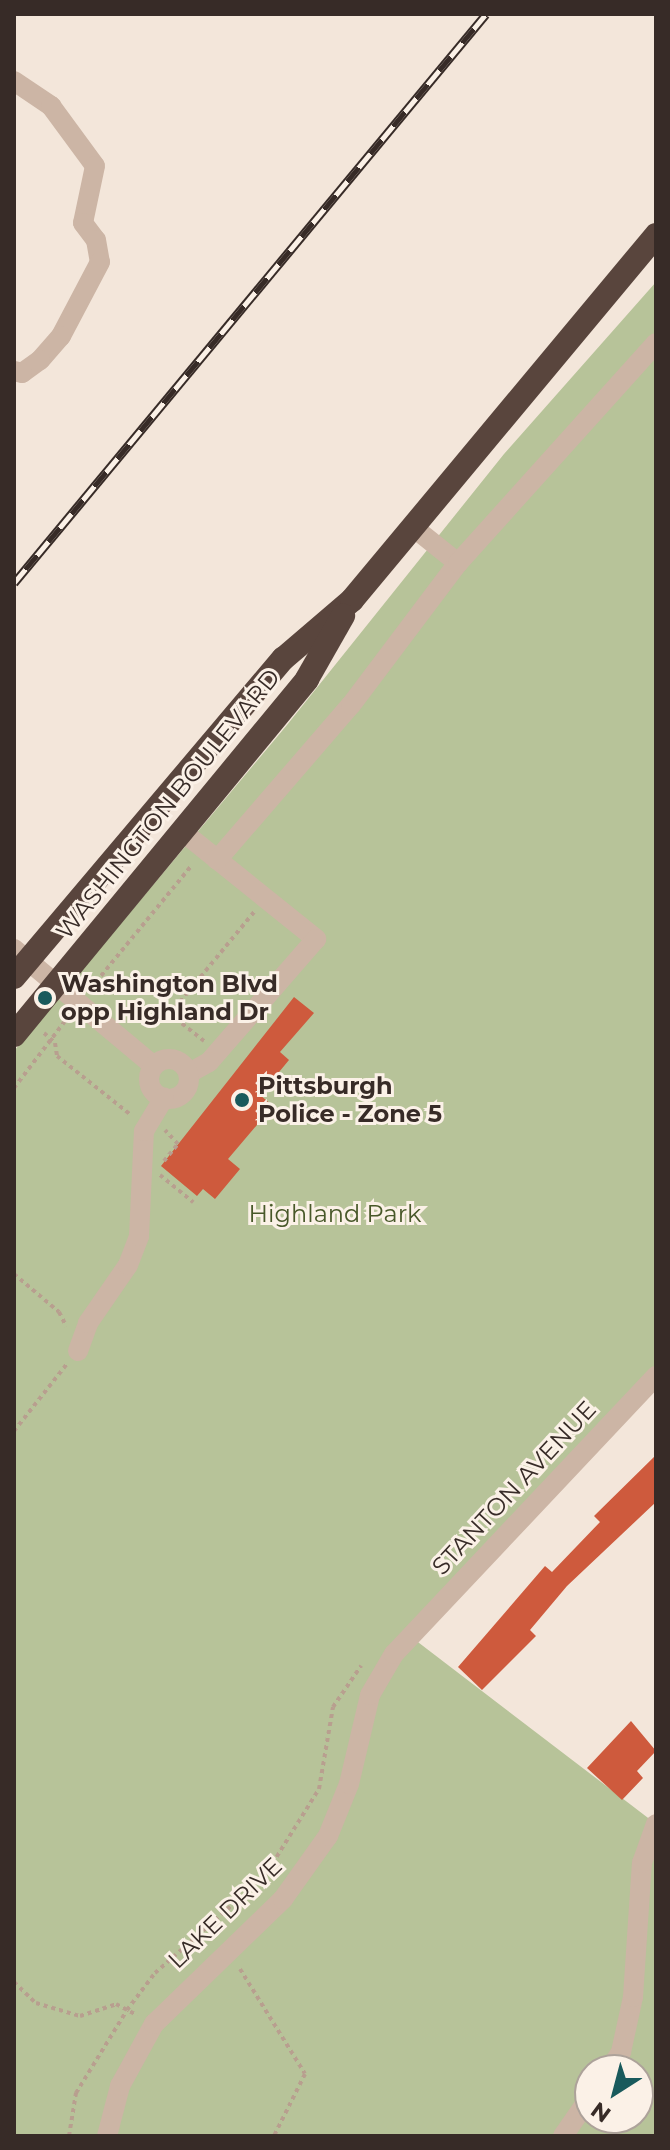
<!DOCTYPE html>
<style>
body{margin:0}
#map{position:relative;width:670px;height:2150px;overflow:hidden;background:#f3e6da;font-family:Montserrat,sans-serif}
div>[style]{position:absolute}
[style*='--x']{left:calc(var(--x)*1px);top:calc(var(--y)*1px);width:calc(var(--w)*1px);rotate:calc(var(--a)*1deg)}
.green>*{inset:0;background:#b7c399}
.building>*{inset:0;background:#ce5a3d}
.path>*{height:4px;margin-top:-2px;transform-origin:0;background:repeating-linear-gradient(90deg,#b89f8f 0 4px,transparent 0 8px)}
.minor>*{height:20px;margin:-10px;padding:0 10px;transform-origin:10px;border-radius:10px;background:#ccb5a5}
.minor>.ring{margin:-10px;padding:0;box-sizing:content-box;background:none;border:20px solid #ccb5a5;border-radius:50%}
.highway>*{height:24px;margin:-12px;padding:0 12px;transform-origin:12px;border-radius:12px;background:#59453d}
.rail>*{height:9px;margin-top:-4.5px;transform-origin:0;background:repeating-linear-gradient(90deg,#fbf1e7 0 18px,#372b27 0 36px);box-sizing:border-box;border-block:2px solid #372b27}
.dots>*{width:22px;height:22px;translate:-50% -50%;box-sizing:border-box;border:4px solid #fbf1e7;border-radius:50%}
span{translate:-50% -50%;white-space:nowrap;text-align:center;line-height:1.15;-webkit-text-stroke:6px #fbf1e7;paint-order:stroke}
.street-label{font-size:24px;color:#372b27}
.poi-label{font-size:24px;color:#372b27;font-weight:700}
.left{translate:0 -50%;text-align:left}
.park-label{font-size:24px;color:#485829}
.frame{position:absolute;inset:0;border:16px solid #372b27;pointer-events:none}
.north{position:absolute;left:574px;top:2054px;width:80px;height:80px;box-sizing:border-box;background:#fbf1e7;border:2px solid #ada29a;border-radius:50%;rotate:216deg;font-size:22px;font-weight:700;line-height:32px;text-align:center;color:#372b27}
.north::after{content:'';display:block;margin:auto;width:28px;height:36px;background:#195a5c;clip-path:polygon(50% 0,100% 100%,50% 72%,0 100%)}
</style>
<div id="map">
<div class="green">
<div style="clip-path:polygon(evenodd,656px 282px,656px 1376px,410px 1636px,656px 1824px,656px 2136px,14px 2136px,14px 1051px,287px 725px,504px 454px,656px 282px,590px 2070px,638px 2070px,638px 2118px,590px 2118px,590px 2070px)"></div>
</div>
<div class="building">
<div style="clip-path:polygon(294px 997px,314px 1013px,280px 1052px,289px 1060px,260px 1095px,273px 1106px,228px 1159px,240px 1169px,215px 1199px,203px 1189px,197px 1196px,161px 1166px)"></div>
<div style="clip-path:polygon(656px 1455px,656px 1502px,567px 1586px,530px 1630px,536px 1636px,482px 1690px,458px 1667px,545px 1566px,552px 1572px,600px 1522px,594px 1516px)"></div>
<div style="clip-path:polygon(631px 1721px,656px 1751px,637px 1771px,643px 1778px,622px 1800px,587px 1768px)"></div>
</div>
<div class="path">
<div style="--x:91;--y:988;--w:159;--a:-50.6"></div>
<div style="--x:44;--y:1033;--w:15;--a:42"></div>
<div style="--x:55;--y:1043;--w:13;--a:81"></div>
<div style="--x:57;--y:1056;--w:95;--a:38.6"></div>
<div style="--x:204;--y:1041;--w:43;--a:-141.5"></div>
<div style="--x:170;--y:1014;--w:132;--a:-50.5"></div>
<div style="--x:14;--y:1088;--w:89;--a:-52.7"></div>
<div style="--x:164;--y:1161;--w:22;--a:-51"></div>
<div style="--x:178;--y:1144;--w:19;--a:-133"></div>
<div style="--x:160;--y:1175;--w:43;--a:39.3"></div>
<div style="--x:14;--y:1274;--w:59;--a:40.2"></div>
<div style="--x:59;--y:1312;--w:16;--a:63"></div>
<div style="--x:14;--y:1431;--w:85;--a:-51.7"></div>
<div style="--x:240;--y:1969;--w:123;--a:58.2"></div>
<div style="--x:305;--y:2074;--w:69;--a:116.6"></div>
<div style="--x:14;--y:1982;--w:30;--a:44"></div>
<div style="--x:36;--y:2003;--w:46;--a:16.5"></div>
<div style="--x:80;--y:2016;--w:38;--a:-18"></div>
<div style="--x:116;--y:2004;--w:24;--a:28"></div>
<div style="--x:69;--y:2136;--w:44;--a:-80.8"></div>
<div style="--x:76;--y:2093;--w:97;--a:-58.4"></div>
<div style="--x:127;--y:2010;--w:46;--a:-52.9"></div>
<div style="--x:155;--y:1973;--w:145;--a:-41.4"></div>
<div style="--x:264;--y:1877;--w:104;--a:-58"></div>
<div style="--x:319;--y:1789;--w:83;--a:-80.3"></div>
<div style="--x:333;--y:1707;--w:50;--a:-55.7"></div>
</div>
<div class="minor">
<div style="--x:14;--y:81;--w:45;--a:34"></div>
<div style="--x:51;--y:106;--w:74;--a:53.7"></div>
<div style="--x:95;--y:166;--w:58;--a:101.9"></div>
<div style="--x:83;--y:223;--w:21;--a:53"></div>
<div style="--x:96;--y:240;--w:22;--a:80"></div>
<div style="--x:100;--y:262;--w:84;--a:117.8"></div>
<div style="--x:61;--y:336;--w:32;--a:131"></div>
<div style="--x:40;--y:360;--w:22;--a:144"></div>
<div style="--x:22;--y:373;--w:8;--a:-166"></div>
<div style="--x:413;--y:527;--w:58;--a:38.7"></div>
<div style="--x:183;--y:832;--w:171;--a:38.8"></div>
<div style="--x:316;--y:939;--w:163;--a:131"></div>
<div style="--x:209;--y:1062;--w:23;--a:151"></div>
<div style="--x:217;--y:860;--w:205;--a:-49.2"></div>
<div style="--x:351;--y:705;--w:178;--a:-53"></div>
<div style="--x:458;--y:563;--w:296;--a:-48"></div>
<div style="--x:14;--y:949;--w:182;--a:39.9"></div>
<div class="ring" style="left:149px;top:1059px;width:20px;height:20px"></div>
<div style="--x:78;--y:1351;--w:30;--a:-70"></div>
<div style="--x:88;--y:1323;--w:70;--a:-55.4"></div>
<div style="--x:128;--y:1265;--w:31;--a:-69"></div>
<div style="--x:139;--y:1236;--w:105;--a:-87.3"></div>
<div style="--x:144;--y:1131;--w:39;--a:-59"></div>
<div style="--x:609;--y:2070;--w:22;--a:-56"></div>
<div style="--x:621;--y:2052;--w:56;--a:-77.7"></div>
<div style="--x:633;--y:1997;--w:134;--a:-86.2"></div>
<div style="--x:642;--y:1863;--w:41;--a:-70.3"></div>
<div style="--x:107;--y:2136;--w:52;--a:-75.4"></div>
<div style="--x:120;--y:2086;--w:71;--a:-61.3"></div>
<div style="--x:154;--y:2024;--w:180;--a:-44.1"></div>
<div style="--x:283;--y:1899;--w:77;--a:-54.5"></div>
<div style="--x:328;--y:1836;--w:56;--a:-68"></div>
<div style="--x:349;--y:1784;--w:91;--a:-76.7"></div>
<div style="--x:370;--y:1695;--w:48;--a:-59.7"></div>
<div style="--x:394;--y:1654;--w:382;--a:-46.7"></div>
<div style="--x:563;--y:2136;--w:47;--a:-55.3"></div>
</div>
<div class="highway">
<div style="--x:14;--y:977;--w:417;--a:-49.8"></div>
<div style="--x:283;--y:659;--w:91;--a:-40.5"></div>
<div style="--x:352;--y:600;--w:475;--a:-50.2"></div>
<div style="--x:14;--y:1035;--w:461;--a:-50.5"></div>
<div style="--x:307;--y:679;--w:73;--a:-60.3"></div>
</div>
<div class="rail">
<div style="--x:14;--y:583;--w:739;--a:-50.32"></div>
</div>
<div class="dots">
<div style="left:45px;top:998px;background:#195a5c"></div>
<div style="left:242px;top:1100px;background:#195a5c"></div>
</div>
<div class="street-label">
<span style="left:168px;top:804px;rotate:-51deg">WASHINGTON BOULEVARD</span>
<span style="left:514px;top:1488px;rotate:-47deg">STANTON AVENUE</span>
<span style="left:225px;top:1913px;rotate:-44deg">LAKE DRIVE</span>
</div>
<div class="poi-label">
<span class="left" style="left:61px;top:998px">Washington Blvd<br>opp Highland Dr</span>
<span class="left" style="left:258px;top:1100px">Pittsburgh<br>Police - Zone 5</span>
</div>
<div class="park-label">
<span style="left:335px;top:1214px">Highland Park</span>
</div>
<div class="frame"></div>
<div class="north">N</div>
</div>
